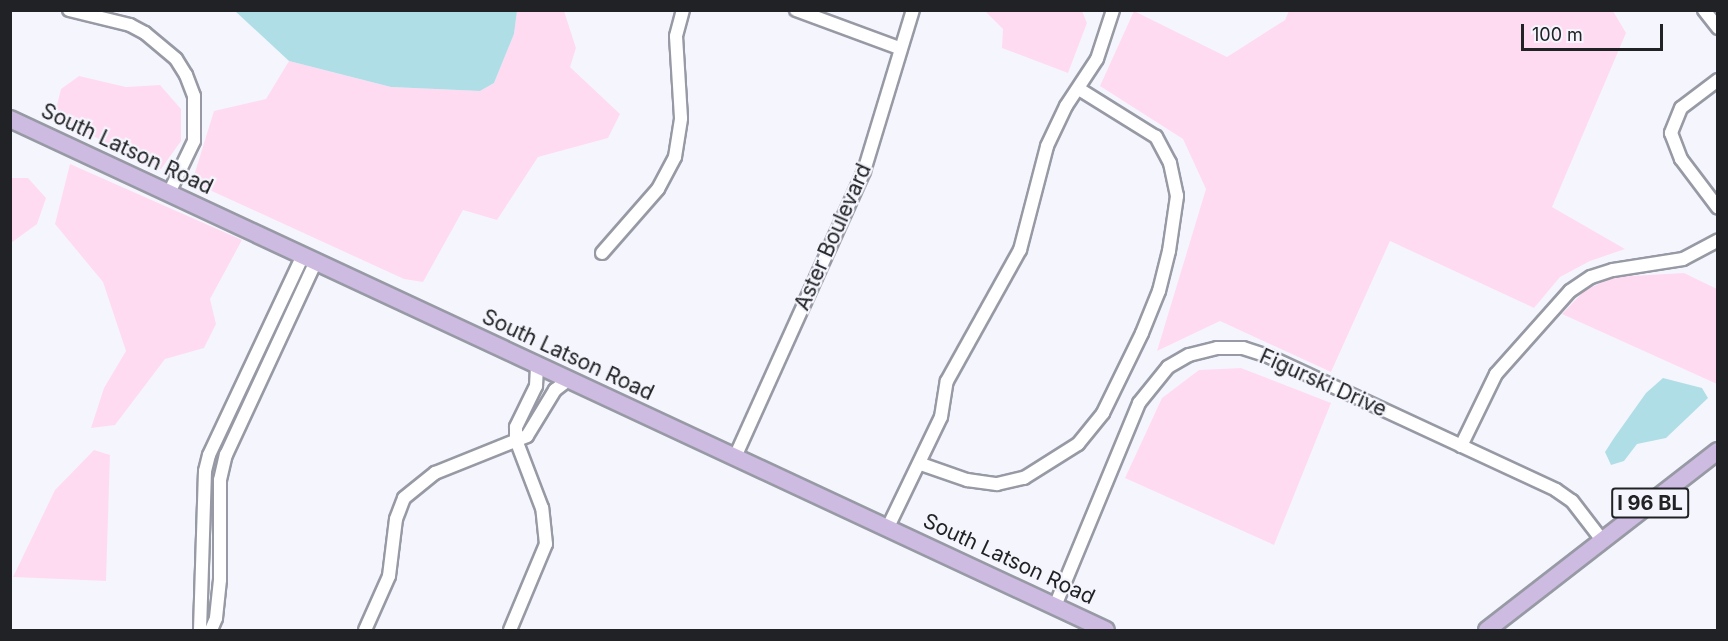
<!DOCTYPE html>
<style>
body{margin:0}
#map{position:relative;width:1728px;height:641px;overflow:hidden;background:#f5f6fd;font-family:Inter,sans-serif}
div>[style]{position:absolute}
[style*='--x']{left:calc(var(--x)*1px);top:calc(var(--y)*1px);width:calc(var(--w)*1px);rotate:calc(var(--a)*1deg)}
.green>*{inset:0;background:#ffdbf2}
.water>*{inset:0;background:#b0dee7}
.roads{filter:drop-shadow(2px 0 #979aa4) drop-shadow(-2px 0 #979aa4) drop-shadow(0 2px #979aa4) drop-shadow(0 -2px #979aa4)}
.minor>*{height:12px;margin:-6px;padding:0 6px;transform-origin:6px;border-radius:6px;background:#fff}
.major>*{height:16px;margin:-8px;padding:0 8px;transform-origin:8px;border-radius:8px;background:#cebbe1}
span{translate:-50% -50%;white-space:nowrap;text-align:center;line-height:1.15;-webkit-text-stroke:4.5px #f5f6fd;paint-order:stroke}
.shield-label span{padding:2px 4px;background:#f5f6fd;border:2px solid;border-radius:4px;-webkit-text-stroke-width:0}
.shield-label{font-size:20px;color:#212226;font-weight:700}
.street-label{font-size:21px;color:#212226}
.frame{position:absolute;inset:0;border:12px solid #212226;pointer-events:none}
.scale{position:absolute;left:1521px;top:24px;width:142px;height:27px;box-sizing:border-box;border:3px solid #212226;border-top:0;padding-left:8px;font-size:18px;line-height:21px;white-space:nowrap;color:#212226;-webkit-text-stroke:4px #f5f6fd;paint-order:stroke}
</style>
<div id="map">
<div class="green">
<div style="clip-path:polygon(517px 11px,564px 11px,576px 48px,570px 67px,620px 114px,608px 138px,538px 157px,497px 220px,463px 210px,423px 282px,404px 279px,192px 182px,214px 111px,266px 99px,289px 61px,391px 87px,480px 91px,494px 83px,514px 34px)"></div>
<div style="clip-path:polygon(985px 11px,1082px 11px,1087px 23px,1068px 73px,1002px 48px,1003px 29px)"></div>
<div style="clip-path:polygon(1134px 11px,1227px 57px,1285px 20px,1289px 11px,1613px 11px,1626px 33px,1552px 207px,1625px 249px,1590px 261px,1560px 277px,1534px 308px,1390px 241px,1331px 372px,1220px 321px,1157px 351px,1206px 189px,1183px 139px,1100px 86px)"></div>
<div style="clip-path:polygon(79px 76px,126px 87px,160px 85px,181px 109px,181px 141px,161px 169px,54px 117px,61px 89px)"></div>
<div style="clip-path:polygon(70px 164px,242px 240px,210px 299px,216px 324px,204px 348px,165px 359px,115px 425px,91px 428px,104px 388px,126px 351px,103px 282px,55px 224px)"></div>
<div style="clip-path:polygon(11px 178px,28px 178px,46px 198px,37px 224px,11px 243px)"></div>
<div style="clip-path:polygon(1684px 273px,1717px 289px,1717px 384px,1562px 314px,1584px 291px,1613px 277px)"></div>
<div style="clip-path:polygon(1241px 368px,1331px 403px,1274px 545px,1125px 478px,1162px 398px,1199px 370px)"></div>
<div style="clip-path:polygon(94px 450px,110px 455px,106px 581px,13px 577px,55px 490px)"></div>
</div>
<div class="water">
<div style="clip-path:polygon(235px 11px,517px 11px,514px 34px,494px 83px,480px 91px,391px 87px,289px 61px)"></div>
<div style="clip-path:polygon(1663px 378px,1702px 388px,1708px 398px,1666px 438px,1637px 444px,1624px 461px,1611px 465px,1605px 452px,1614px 438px,1646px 393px)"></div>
</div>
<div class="roads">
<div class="minor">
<div style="--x:69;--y:10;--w:63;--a:13.8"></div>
<div style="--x:130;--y:25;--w:17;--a:28"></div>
<div style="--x:145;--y:33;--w:40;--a:40"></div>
<div style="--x:176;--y:59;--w:19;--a:58"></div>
<div style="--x:186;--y:75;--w:22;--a:69"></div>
<div style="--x:194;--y:96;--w:45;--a:90"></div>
<div style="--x:194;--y:141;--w:58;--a:115.7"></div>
<div style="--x:796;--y:10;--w:110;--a:20.3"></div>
<div style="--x:1704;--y:10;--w:23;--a:52"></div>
<div style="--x:1718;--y:80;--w:46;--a:142.9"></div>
<div style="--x:1681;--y:108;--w:27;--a:112"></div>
<div style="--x:1671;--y:133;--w:28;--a:69"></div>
<div style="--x:1681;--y:159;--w:61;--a:52.9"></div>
<div style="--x:602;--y:253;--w:85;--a:-48.8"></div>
<div style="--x:658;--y:189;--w:36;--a:-62"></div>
<div style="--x:675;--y:157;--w:39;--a:-81"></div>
<div style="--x:681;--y:118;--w:82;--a:-93.5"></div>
<div style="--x:676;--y:36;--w:27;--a:-75"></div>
<div style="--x:1461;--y:446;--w:80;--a:-64.1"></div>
<div style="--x:1496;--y:374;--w:111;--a:-48.3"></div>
<div style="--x:1570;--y:291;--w:25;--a:-34"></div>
<div style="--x:1591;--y:277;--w:23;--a:-18"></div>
<div style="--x:1613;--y:270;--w:71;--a:-8.9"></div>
<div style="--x:1683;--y:259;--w:40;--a:-28"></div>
<div style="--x:735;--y:457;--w:314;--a:-65.7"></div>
<div style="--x:864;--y:171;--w:168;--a:-73.1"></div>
<div style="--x:921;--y:464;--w:49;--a:19.2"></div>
<div style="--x:967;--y:480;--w:30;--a:8"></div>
<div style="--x:997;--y:484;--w:28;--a:-13"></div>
<div style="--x:1024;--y:478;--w:64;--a:-32.2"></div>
<div style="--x:1078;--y:444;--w:40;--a:-51"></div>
<div style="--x:1103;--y:413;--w:89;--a:-64"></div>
<div style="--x:1142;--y:333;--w:45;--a:-68"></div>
<div style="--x:1159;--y:291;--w:41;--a:-76"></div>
<div style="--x:1169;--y:251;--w:56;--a:-81.7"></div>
<div style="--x:1177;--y:196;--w:34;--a:-102"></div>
<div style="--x:1170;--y:163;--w:30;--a:-118"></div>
<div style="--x:1156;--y:137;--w:91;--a:-148.1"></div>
<div style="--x:888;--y:527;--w:122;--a:-64.3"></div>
<div style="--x:941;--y:417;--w:36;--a:-81"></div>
<div style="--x:947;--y:381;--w:150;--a:-60.9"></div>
<div style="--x:1020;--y:250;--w:107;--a:-75.4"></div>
<div style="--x:1047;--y:146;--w:44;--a:-64.6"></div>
<div style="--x:1066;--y:106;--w:56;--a:-56.6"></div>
<div style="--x:1097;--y:59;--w:52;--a:-71.9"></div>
<div style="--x:1055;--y:606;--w:220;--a:-67.5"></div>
<div style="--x:1139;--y:403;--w:46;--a:-51.1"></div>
<div style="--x:1168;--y:367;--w:24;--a:-30"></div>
<div style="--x:1189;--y:355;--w:29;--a:-14"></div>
<div style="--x:1217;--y:348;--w:26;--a:0"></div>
<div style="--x:1243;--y:348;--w:28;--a:18"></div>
<div style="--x:1270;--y:357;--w:315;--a:24.9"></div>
<div style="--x:1556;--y:490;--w:19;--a:35"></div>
<div style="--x:1572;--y:501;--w:49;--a:52.4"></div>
<div style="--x:200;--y:630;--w:159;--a:-88.2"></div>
<div style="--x:205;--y:471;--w:16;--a:-76"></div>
<div style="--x:209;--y:455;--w:219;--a:-64.8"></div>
<div style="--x:211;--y:630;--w:13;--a:-67"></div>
<div style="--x:216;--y:618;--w:38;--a:-84"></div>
<div style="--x:220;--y:580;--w:100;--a:-90"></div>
<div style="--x:220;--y:480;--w:26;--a:-77"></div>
<div style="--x:226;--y:455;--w:212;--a:-65.1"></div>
<div style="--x:365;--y:630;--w:59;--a:-66"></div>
<div style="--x:389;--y:576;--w:57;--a:-83"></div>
<div style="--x:396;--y:519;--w:22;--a:-69"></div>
<div style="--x:404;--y:498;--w:40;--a:-39"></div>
<div style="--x:435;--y:473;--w:99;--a:-21.9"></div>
<div style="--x:527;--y:436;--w:54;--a:-58.7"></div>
<div style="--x:555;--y:390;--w:16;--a:-38"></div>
<div style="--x:510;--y:630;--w:93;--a:-67.3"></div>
<div style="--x:546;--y:544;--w:36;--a:-96"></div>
<div style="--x:542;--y:508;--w:73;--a:-110.9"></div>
<div style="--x:516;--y:440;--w:13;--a:-90"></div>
<div style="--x:516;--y:427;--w:46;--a:-64"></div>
<div style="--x:536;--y:386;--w:20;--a:-87"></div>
</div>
<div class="major">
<div style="--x:10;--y:119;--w:1209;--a:25"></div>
<div style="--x:1487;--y:630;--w:292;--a:-37.8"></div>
</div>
</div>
<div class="shield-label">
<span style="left:1650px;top:503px">I 96 BL</span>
</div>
<div class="street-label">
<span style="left:127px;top:149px;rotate:25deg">South Latson Road</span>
<span style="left:833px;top:237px;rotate:-66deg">Aster Boulevard</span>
<span style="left:568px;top:355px;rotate:25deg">South Latson Road</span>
<span style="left:1323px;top:383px;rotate:24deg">Figurski Drive</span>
<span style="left:1009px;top:559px;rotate:25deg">South Latson Road</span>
</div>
<div class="frame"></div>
<div class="scale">100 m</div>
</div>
